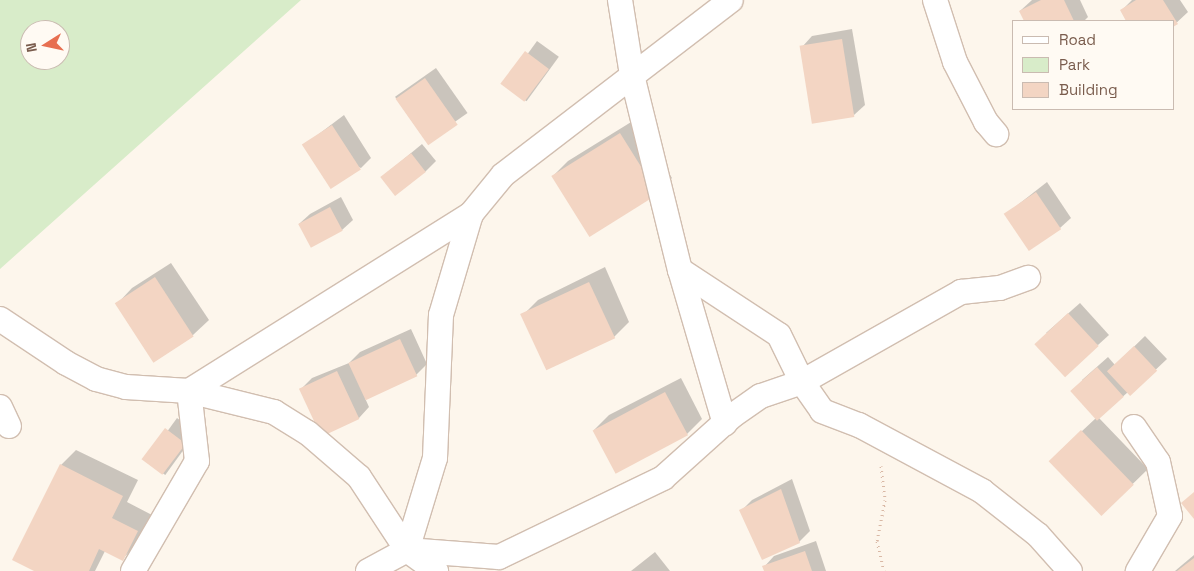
<!DOCTYPE html>
<style>
body{margin:0}
#map{position:relative;width:1194px;height:571px;overflow:hidden;background:#fdf6ec;font-family:"Space Grotesk",sans-serif}
div>[style]{position:absolute}
[style*='--x']{left:calc(var(--x)*1px);top:calc(var(--y)*1px);width:calc(var(--w)*1px);rotate:calc(var(--a)*1deg)}
.green>*{inset:0;background:#d8ecc9}
.shadow>*{inset:0;background:#0003;transform-origin:0 0}
.building>*{inset:0;background:#f3d5c3;transform-origin:0 0}
.path>*{height:3px;margin-top:-1.5px;transform-origin:0;background:repeating-linear-gradient(90deg,#d9b8a5 0 1px,transparent 0 5px)}
.roads{filter:drop-shadow(1px 0 #d1beb0) drop-shadow(-1px 0 #d1beb0) drop-shadow(0 1px #d1beb0) drop-shadow(0 -1px #d1beb0)}
.minor>*{height:24px;margin:-12px;padding:0 12px;transform-origin:12px;border-radius:12px;background:#fff}
span{translate:-50% -50%;white-space:nowrap;text-align:center;line-height:1.15;-webkit-text-stroke:4px #fffaf3;paint-order:stroke}
.legend{position:absolute;left:1012px;top:20px;width:162px;height:90px;box-sizing:border-box;background:#fffaf3;border:1px solid #cabbb1;margin:0;padding:6px 9px;list-style:none;font-size:15px;color:#7a5c4d}
.legend li{display:flex;align-items:center;gap:10px;height:25px}
.legend b{width:25px;border:1px solid #cabbb1}
.north{position:absolute;left:20px;top:20px;width:50px;height:50px;box-sizing:border-box;background:#fffaf3;border:1px solid #cabbb1;border-radius:50%;rotate:260deg;font-size:14px;font-weight:700;line-height:20px;text-align:center;color:#7a5c4d}
.north::after{content:'';display:block;margin:auto;width:18px;height:22px;background:#e76f51;clip-path:polygon(50% 0,100% 100%,50% 72%,0 100%)}
</style>
<div id="map">
<div class="green">
<div style="clip-path:polygon(evenodd,0 0,301px 0,0 269px,0 0,30px 30px,60px 30px,60px 60px,30px 60px,30px 30px)"></div>
</div>
<div class="shadow">
<div style="clip-path:polygon(1032px 0,1080px 0,1088px 17px,1084px 21px,1025px 21px,1020px 11px)"></div>
<div style="clip-path:polygon(1132px 0,1180px 0,1188px 12px,1173px 26px,1173px 21px,1128px 21px,1121px 11px)"></div>
<div style="clip-path:polygon(852px 29px,865px 105px,854px 115px,802px 47px,812px 36px)"></div>
<div style="left:537px;top:41px;width:27px;height:55px;rotate:36deg"></div>
<div style="left:436px;top:68px;width:55px;height:50px;rotate:55deg"></div>
<div style="clip-path:polygon(344px 115px,371px 158px,361px 168px,303px 146px)"></div>
<div style="clip-path:polygon(636px 119px,672px 178px,657px 193px,553px 176px,568px 161px)"></div>
<div style="clip-path:polygon(422px 144px,436px 161px,425px 172px,382px 177px)"></div>
<div style="clip-path:polygon(1047px 182px,1071px 218px,1060px 228px,1005px 215px)"></div>
<div style="clip-path:polygon(341px 197px,353px 220px,342px 230px,299px 224px,310px 214px)"></div>
<div style="clip-path:polygon(171px 263px,209px 320px,193px 335px,155px 361px,117px 304px,132px 288px)"></div>
<div style="clip-path:polygon(605px 267px,629px 322px,614px 337px,523px 315px,538px 300px)"></div>
<div style="clip-path:polygon(1080px 303px,1109px 335px,1098px 345px,1046px 333px)"></div>
<div style="clip-path:polygon(411px 329px,427px 364px,416px 375px,365px 398px,369px 407px,359px 418px,322px 435px,301px 389px,312px 378px,349px 363px,360px 352px)"></div>
<div style="clip-path:polygon(1145px 336px,1167px 359px,1130px 394px,1128px 392px,1099px 418px,1148px 469px,1102px 514px,1066px 446px,1096px 418px,1082px 380px,1108px 357px,1115px 365px)"></div>
<div style="clip-path:polygon(681px 378px,702px 419px,687px 434px,594px 430px,609px 415px)"></div>
<div style="left:177px;top:418px;width:24px;height:53px;rotate:36deg"></div>
<div style="clip-path:polygon(76px 450px,138px 480px,127px 502px,152px 515px,138px 544px,122px 559px,105px 551px,95px 571px,37px 571px,61px 465px)"></div>
<div style="clip-path:polygon(792px 479px,810px 531px,799px 542px,741px 511px,752px 500px)"></div>
<div style="clip-path:polygon(816px 541px,826px 571px,765px 571px,764px 567px,774px 556px)"></div>
<div style="clip-path:polygon(655px 552px,670px 571px,631px 571px)"></div>
<div style="clip-path:polygon(1194px 555px,1194px 571px,1175px 571px,1182px 565px)"></div>
</div>
<div class="building">
<div style="clip-path:polygon(1041px 0,1064px 0,1074px 21px,1024px 21px,1019px 11px)"></div>
<div style="clip-path:polygon(1136px 0,1163px 0,1178px 24px,1173px 27px,1173px 21px,1126px 21px,1120px 10px)"></div>
<div style="left:842px;top:39px;width:79px;height:43px;rotate:81deg"></div>
<div style="left:525px;top:51px;width:30px;height:41px;rotate:37deg"></div>
<div style="left:425px;top:78px;width:57px;height:36px;rotate:55deg"></div>
<div style="left:332px;top:125px;width:53px;height:36px;rotate:57deg"></div>
<div style="left:620px;top:133px;width:72px;height:81px;rotate:58deg"></div>
<div style="left:411px;top:153px;width:24px;height:39px;rotate:52deg"></div>
<div style="left:1036px;top:192px;width:45px;height:39px;rotate:56deg"></div>
<div style="left:330px;top:207px;width:27px;height:36px;rotate:62deg"></div>
<div style="left:155px;top:277px;width:71px;height:48px;rotate:57deg"></div>
<div style="left:589px;top:282px;width:62px;height:76px;rotate:65deg"></div>
<div style="left:1068px;top:313px;width:45px;height:46px;rotate:47deg"></div>
<div style="left:400px;top:339px;width:41px;height:57px;rotate:65deg"></div>
<div style="left:1134px;top:346px;width:34px;height:37px;rotate:47deg"></div>
<div style="left:1097px;top:367px;width:40px;height:36px;rotate:48deg"></div>
<div style="left:337px;top:371px;width:53px;height:42px;rotate:65deg"></div>
<div style="left:665px;top:392px;width:49px;height:82px;rotate:62deg"></div>
<div style="left:165px;top:428px;width:26px;height:39px;rotate:37deg"></div>
<div style="left:1081px;top:430px;width:76px;height:45px;rotate:46deg"></div>
<div style="clip-path:polygon(60px 464px,123px 496px,112px 518px,138px 531px,123px 561px,99px 549px,89px 571px,34px 571px,12px 560px)"></div>
<div style="clip-path:polygon(781px 489px,800px 543px,762px 560px,739px 510px)"></div>
<div style="clip-path:polygon(1194px 492px,1194px 519px,1181px 503px)"></div>
<div style="clip-path:polygon(805px 551px,812px 571px,764px 571px,762px 566px)"></div>
<div style="clip-path:polygon(1194px 558px,1194px 571px,1177px 571px)"></div>
</div>
<div class="path">
<div style="--x:881;--y:466;--w:34;--a:83"></div>
<div style="--x:885;--y:500;--w:42;--a:101"></div>
<div style="--x:877;--y:541;--w:31;--a:77"></div>
</div>
<div class="roads">
<div class="minor">
<div style="--x:620;--y:0;--w:76;--a:80.9"></div>
<div style="--x:632;--y:75;--w:201;--a:76.2"></div>
<div style="--x:680;--y:270;--w:160;--a:73.7"></div>
<div style="--x:935;--y:0;--w:65;--a:72.1"></div>
<div style="--x:955;--y:62;--w:68;--a:62.7"></div>
<div style="--x:986;--y:122;--w:16;--a:50"></div>
<div style="--x:680;--y:270;--w:118;--a:33.3"></div>
<div style="--x:779;--y:335;--w:52;--a:63.9"></div>
<div style="--x:802;--y:382;--w:35;--a:55"></div>
<div style="--x:822;--y:411;--w:40;--a:21"></div>
<div style="--x:859;--y:425;--w:140;--a:28.2"></div>
<div style="--x:982;--y:491;--w:71;--a:38.2"></div>
<div style="--x:1038;--y:535;--w:48;--a:48.4"></div>
<div style="--x:0;--y:319;--w:79;--a:33.7"></div>
<div style="--x:66;--y:363;--w:34;--a:28"></div>
<div style="--x:96;--y:379;--w:31;--a:15"></div>
<div style="--x:126;--y:387;--w:63;--a:3.6"></div>
<div style="--x:189;--y:391;--w:88;--a:13.9"></div>
<div style="--x:274;--y:412;--w:40;--a:32"></div>
<div style="--x:308;--y:433;--w:67;--a:40.8"></div>
<div style="--x:359;--y:477;--w:87;--a:56.7"></div>
<div style="--x:407;--y:550;--w:36;--a:36"></div>
<div style="--x:0;--y:407;--w:21;--a:65"></div>
<div style="--x:1134;--y:427;--w:42;--a:55.6"></div>
<div style="--x:1158;--y:462;--w:55;--a:77.5"></div>
<div style="--x:1170;--y:516;--w:64;--a:120.2"></div>
<div style="--x:407;--y:550;--w:96;--a:-73.1"></div>
<div style="--x:435;--y:458;--w:143;--a:-87.6"></div>
<div style="--x:441;--y:315;--w:105;--a:-73.5"></div>
<div style="--x:471;--y:214;--w:50;--a:-50.6"></div>
<div style="--x:503;--y:175;--w:287;--a:-37.5"></div>
<div style="--x:133;--y:571;--w:127;--a:-59.8"></div>
<div style="--x:197;--y:461;--w:70;--a:-96.5"></div>
<div style="--x:189;--y:391;--w:333;--a:-32.1"></div>
<div style="--x:368;--y:571;--w:44;--a:-28.3"></div>
<div style="--x:407;--y:550;--w:92;--a:4.4"></div>
<div style="--x:499;--y:557;--w:182;--a:-25.7"></div>
<div style="--x:663;--y:478;--w:93;--a:-41.9"></div>
<div style="--x:732;--y:416;--w:35;--a:-35"></div>
<div style="--x:761;--y:396;--w:43;--a:-18.9"></div>
<div style="--x:802;--y:382;--w:183;--a:-29.5"></div>
<div style="--x:961;--y:292;--w:39;--a:-6"></div>
<div style="--x:1000;--y:288;--w:30;--a:-20"></div>
</div>
</div>
<ul class="legend">
<li><b style="height:6px;background:#fff"></b>Road</li>
<li><b style="height:14px;background:#d8ecc9"></b>Park</li>
<li><b style="height:14px;background:#f3d5c3"></b>Building</li>
</ul>
<div class="north">N</div>
</div>
